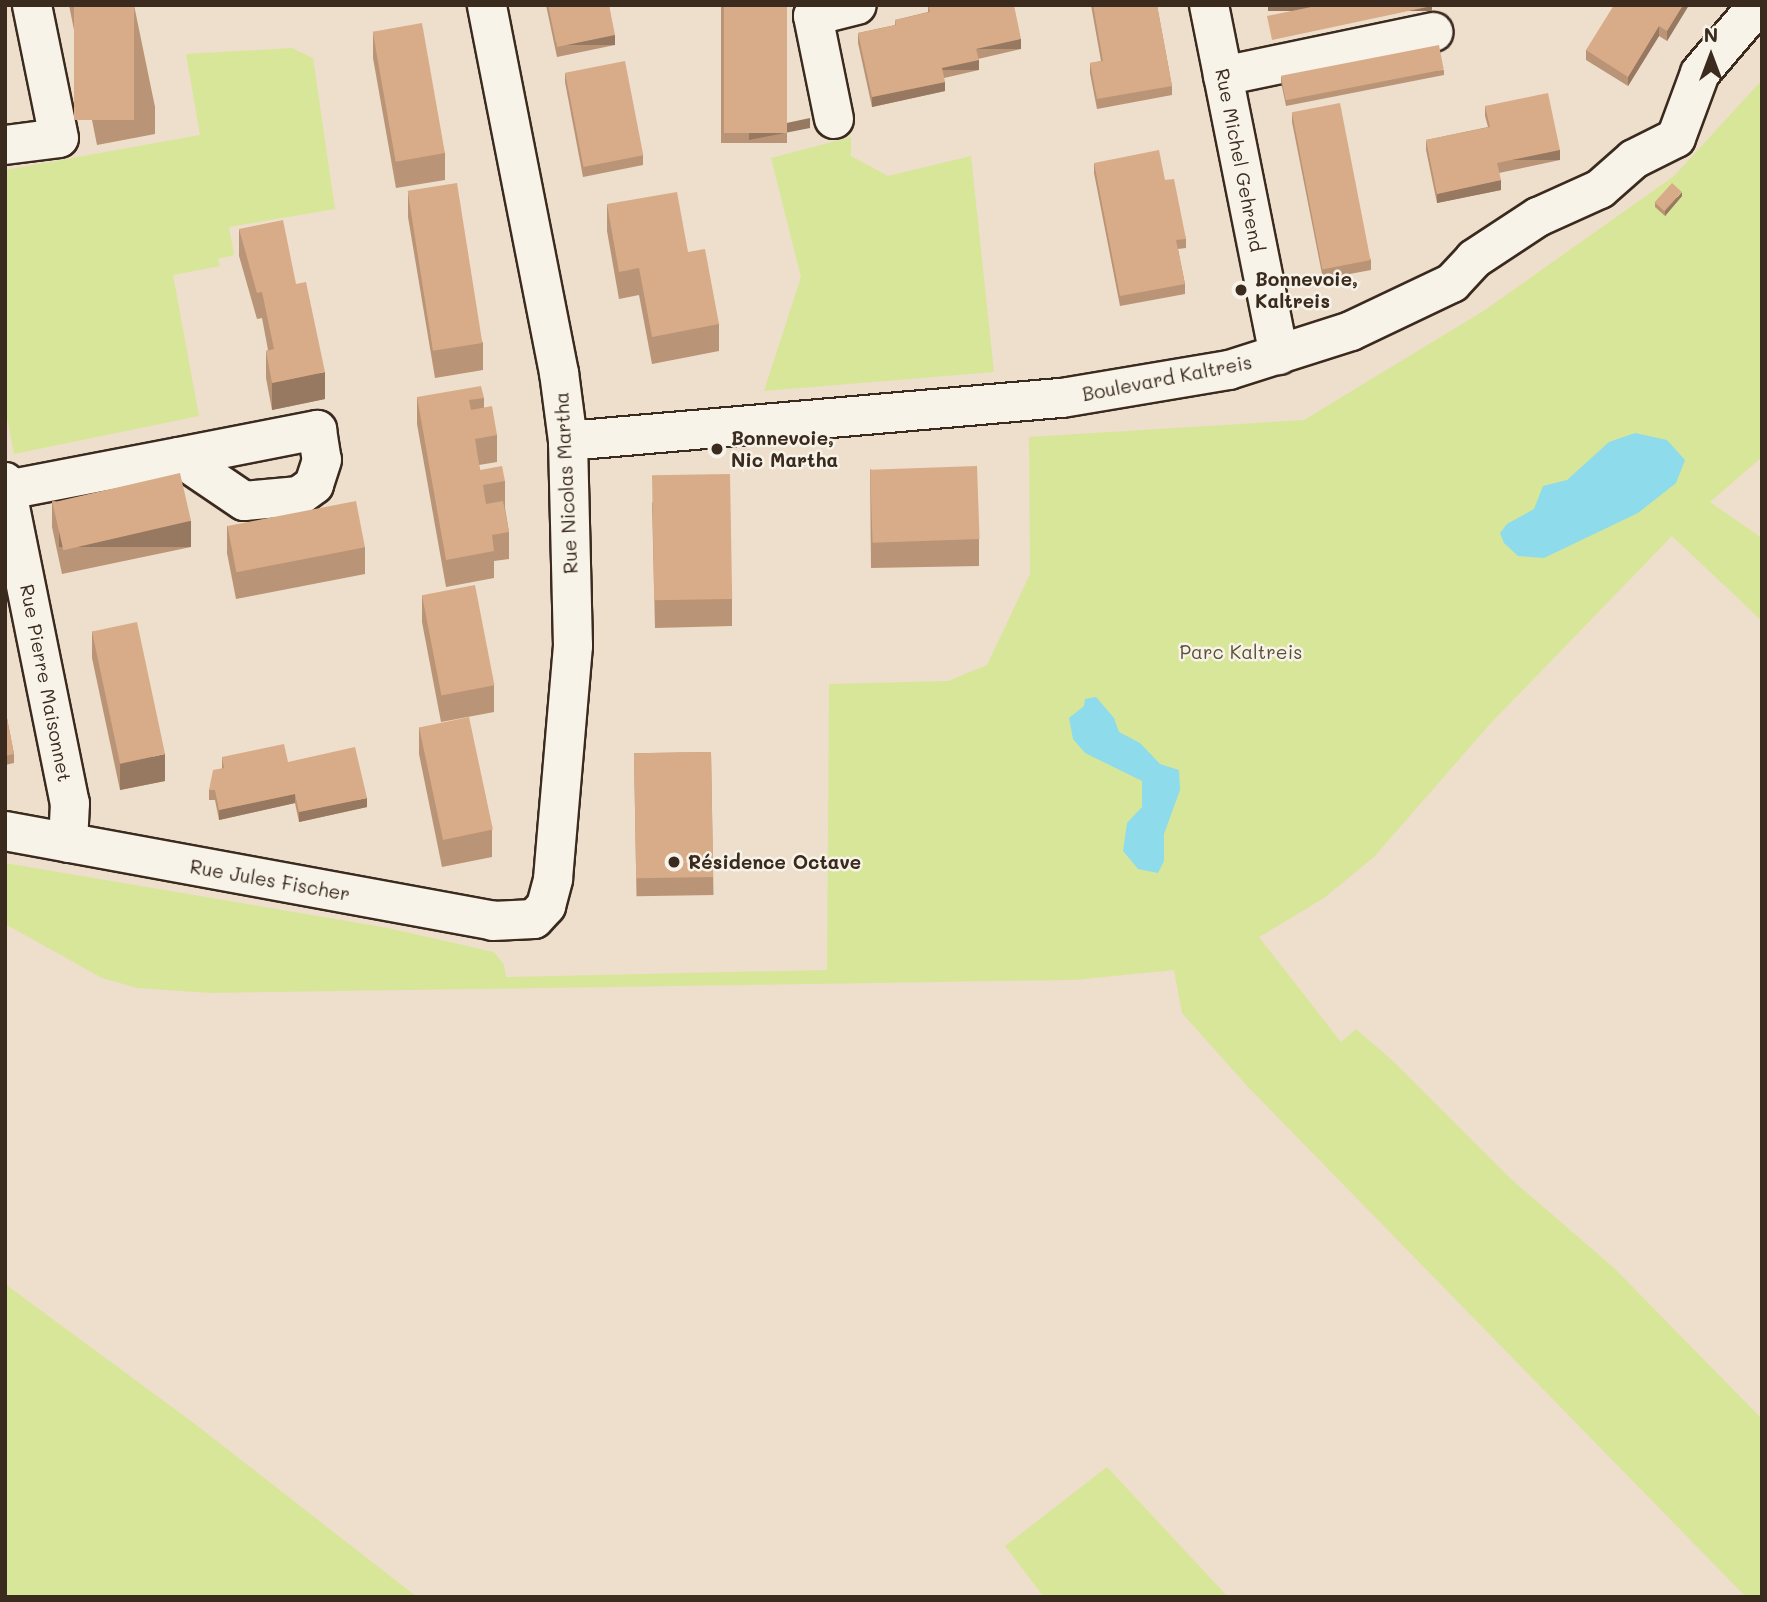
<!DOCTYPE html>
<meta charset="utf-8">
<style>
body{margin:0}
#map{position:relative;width:1767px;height:1602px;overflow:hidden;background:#eedecc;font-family:Mali,sans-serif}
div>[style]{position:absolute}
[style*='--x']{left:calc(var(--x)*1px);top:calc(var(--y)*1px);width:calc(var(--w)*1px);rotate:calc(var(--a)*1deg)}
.green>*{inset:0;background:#d8e699}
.water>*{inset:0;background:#8ddbeb}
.roads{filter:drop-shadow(2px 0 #3b2a1e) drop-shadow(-2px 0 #3b2a1e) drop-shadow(0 2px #3b2a1e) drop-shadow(0 -2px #3b2a1e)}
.minor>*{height:38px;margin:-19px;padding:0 19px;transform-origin:19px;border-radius:19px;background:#f7f3e8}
.wall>*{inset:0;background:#ba9476;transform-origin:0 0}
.shaded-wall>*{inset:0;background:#977860;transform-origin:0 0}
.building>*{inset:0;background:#d8ac89;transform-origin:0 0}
.dots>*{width:19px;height:19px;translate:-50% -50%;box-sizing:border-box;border:4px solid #f7f3e8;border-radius:50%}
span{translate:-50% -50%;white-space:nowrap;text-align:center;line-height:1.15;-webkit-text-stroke:5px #f7f3e8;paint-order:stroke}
.street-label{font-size:19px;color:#3b2a1e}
.poi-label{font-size:19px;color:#3b2a1e;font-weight:700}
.left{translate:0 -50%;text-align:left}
.park-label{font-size:19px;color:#5a5037}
.frame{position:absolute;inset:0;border:7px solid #3b2a1e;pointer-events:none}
.north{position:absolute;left:1676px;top:21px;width:70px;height:70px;-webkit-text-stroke:5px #f7f3e8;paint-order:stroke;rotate:0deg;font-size:19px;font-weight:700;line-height:28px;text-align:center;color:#3b2a1e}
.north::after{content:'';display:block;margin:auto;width:24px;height:32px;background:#3b2a1e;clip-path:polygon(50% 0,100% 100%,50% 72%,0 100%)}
</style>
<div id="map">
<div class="green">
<div style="clip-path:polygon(292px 48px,313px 58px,335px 209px,229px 227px,234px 255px,218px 259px,220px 266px,173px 275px,199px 416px,14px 454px,5px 408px,5px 170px,200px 135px,186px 54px)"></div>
<div style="clip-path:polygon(1762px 80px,1762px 457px,1710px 502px,1762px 538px,1762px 621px,1672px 536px,1490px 724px,1374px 857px,1324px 898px,1259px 937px,1341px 1042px,1356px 1029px,1393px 1061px,1512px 1180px,1613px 1267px,1762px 1419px,1762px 1597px,1746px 1597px,1248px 1087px,1182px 1013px,1174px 970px,1074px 980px,211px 993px,137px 988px,102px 978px,5px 924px,5px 863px,388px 928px,494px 952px,504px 965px,506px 977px,827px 970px,829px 684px,948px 681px,987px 665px,1030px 574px,1029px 437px,1304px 420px,1485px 310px,1674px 176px)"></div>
<div style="clip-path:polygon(851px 137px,851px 156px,888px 176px,971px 156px,994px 372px,764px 391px,801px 277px,771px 158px)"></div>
<div style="clip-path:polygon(5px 1284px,191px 1421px,417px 1597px,5px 1597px)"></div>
<div style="clip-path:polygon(1107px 1467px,1228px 1597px,1044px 1597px,1005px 1546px)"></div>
</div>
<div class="water">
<div style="clip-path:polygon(1635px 433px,1667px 440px,1685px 460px,1676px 483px,1638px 513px,1544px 558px,1518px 556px,1504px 543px,1500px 533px,1507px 524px,1534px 509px,1543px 486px,1567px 480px,1609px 442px)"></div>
<div style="clip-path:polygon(1096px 697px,1114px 718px,1119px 732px,1140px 743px,1160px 764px,1179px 770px,1180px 790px,1164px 834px,1164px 861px,1158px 873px,1138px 869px,1123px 851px,1127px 823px,1142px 807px,1142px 781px,1085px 753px,1073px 739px,1069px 718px,1084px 706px,1085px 699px)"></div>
</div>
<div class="roads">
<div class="minor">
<div style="--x:1209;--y:5;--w:357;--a:78.7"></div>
<div style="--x:1223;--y:76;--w:215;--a:-11.8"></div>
<div style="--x:834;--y:119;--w:105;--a:-101.5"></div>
<div style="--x:813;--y:16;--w:45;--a:-14"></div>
<div style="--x:5;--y:145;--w:54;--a:-7.4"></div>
<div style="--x:59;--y:138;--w:136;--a:-101.5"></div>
<div style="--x:568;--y:441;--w:496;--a:-5"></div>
<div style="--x:1062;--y:398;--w:169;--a:-9.5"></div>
<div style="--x:1229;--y:370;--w:128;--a:-17.7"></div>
<div style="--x:1351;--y:331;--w:112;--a:-25.4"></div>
<div style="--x:1452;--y:283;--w:33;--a:-47"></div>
<div style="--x:1474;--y:259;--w:77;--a:-33.3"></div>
<div style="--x:1538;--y:217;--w:68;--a:-24.3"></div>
<div style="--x:1600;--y:189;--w:45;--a:-41.4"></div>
<div style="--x:1634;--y:159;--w:47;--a:-26.6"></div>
<div style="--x:1676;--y:138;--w:69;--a:-69.7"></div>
<div style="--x:1700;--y:73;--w:89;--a:-49.5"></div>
<div style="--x:5;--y:482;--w:328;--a:78.6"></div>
<div style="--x:70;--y:803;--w:40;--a:92.9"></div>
<div style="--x:7;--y:490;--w:175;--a:-10.9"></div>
<div style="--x:179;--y:457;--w:141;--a:-11.1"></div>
<div style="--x:317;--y:430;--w:30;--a:81"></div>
<div style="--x:322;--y:460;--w:26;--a:108"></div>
<div style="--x:314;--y:485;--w:19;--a:144"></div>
<div style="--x:299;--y:496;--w:55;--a:174.8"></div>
<div style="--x:244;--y:501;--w:78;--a:-145.9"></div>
<div style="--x:5;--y:831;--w:496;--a:10.4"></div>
<div style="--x:493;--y:921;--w:41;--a:-2.8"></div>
<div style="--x:534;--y:919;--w:18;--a:-47"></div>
<div style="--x:546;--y:906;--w:28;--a:-75"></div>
<div style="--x:553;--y:879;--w:234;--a:-85.1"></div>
<div style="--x:573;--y:646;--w:205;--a:-91.4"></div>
<div style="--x:568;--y:441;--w:69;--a:-97.5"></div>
<div style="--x:559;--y:373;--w:375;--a:-101.1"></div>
</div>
</div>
<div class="wall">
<div style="clip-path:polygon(69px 5px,134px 5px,155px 107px,155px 134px,97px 145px)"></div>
<div style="clip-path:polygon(546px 5px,609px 5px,615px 45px,557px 57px)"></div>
<div style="left:721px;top:5px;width:66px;height:138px"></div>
<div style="clip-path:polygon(928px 5px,1021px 49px,978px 59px,979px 70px,944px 78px,945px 91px,872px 107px,858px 43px,858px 33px,895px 25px,895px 20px,928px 12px)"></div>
<div style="clip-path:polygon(1091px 5px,1157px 5px,1172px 86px,1172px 95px,1097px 109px,1090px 73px,1090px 63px,1101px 61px)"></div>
<div style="clip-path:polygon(1689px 5px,1667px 41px,1659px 36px,1628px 86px,1586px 60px,1586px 50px)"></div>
<div style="clip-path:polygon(373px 31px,445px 153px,445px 180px,396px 188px,373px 58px)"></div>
<div style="clip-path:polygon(1444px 70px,1444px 75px,1286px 106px,1281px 82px,1281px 77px)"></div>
<div style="clip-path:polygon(565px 73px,643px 155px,643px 165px,583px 177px,565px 82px)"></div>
<div style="clip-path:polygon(1485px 106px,1560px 160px,1499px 173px,1501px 190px,1437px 203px,1426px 150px,1426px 140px,1488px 127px,1485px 116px)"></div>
<div style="clip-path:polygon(1292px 113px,1371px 260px,1371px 270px,1323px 279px,1292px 122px)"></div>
<div style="clip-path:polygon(1094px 163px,1165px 180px,1186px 239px,1186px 248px,1178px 249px,1185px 284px,1185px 294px,1120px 306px,1094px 173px)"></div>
<div style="clip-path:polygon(408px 191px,483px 343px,483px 370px,435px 378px,408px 217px)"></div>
<div style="clip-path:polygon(1682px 196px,1665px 216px,1655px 207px,1655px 203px)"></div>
<div style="clip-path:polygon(607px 204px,688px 252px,719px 324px,719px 351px,652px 364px,639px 295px,619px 299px,607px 231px)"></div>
<div style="clip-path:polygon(239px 229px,296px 284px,325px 399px,272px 410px,266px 378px,266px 351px,268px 350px,262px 318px,257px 319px,239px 256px)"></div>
<div style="clip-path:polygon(417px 397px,484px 398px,484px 407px,497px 435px,497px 462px,479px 465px,480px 470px,505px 481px,505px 508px,509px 532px,509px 559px,494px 561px,494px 578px,446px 587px,417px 424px)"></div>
<div style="clip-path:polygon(870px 469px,979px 539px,979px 566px,871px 568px)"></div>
<div style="clip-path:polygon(52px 500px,191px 547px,62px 574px,52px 527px)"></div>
<div style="clip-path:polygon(652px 502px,732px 599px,732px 626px,655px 628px)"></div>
<div style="clip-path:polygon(227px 526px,365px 547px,365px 574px,236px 599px,227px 553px)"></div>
<div style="clip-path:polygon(422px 595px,494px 685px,494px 712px,441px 722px,422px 622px)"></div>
<div style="clip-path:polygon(92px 631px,165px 781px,120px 790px,92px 658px)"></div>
<div style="clip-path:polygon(5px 708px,14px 754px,14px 763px,5px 765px)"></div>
<div style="clip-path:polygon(419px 727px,492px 830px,492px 857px,442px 867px,419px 754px)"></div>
<div style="left:711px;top:752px;width:143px;height:77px;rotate:89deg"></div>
<div style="clip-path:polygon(222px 757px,288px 762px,367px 807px,299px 822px,295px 803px,219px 820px,215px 800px,209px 800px,209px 790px,222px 768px)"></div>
</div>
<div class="shaded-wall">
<div style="clip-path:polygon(1683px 5px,1689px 5px,1667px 41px,1667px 31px)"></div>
<div style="left:1432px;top:6px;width:5px;height:164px;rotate:90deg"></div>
<div style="clip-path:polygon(1659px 26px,1659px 36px,1628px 86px,1628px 77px)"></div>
<div style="left:615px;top:35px;width:10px;height:59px;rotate:90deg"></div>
<div style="left:1021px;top:39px;width:10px;height:46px;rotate:90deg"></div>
<div style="left:979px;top:60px;width:10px;height:38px;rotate:90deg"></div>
<div style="clip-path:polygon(945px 82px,945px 91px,872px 107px,872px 97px)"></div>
<div style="clip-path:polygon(810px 118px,810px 128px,749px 140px,749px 131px)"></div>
<div style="left:1560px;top:150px;width:10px;height:64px;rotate:90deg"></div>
<div style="clip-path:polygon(1501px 180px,1501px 190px,1437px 203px,1437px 194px)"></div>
<div style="clip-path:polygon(1682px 192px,1682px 196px,1665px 216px,1665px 211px)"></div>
<div style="clip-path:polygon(325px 372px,325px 399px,272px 410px,272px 383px)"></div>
<div style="left:191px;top:521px;width:26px;height:132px;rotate:90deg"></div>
<div style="clip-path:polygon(165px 754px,165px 781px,120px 790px,120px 764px)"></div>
<div style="clip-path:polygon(295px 794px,295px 803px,219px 820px,219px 810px)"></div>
<div style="clip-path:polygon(367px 798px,367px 807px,299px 822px,299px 812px)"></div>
</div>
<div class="building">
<div style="left:74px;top:5px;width:60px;height:115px"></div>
<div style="clip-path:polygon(548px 5px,609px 5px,615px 35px,557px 47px)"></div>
<div style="left:724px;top:5px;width:63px;height:128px"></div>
<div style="clip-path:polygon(928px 5px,1014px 5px,1021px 39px,976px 49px,979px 60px,942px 68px,945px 82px,872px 97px,858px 33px,896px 25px,895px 20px,930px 12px)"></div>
<div style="clip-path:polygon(1093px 5px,1157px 5px,1172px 86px,1097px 99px,1090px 63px,1103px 61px)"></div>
<div style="clip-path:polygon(1321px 5px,1431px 5px,1432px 6px,1272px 40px,1267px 16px)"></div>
<div style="clip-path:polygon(1614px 5px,1683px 5px,1667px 31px,1659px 26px,1628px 77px,1586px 50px)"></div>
<div style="left:422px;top:23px;width:132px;height:50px;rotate:80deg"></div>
<div style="left:1439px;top:45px;width:25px;height:161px;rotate:79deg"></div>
<div style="left:625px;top:61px;width:96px;height:61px;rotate:79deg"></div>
<div style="clip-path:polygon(1548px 93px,1560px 150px,1497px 163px,1501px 180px,1437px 194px,1426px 140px,1490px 127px,1485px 106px)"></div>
<div style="left:1340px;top:103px;width:160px;height:49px;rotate:79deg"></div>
<div style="clip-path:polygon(1159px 150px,1165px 180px,1174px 179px,1186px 239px,1176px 240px,1185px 284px,1120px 296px,1094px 163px)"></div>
<div style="left:457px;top:183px;width:162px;height:50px;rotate:81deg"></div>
<div style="left:1672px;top:183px;width:13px;height:26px;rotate:42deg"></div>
<div style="clip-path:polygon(677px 192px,688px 252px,705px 249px,719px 324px,652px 337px,639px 268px,619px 272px,607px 204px)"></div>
<div style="clip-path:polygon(283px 220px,296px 284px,306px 282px,325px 372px,272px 383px,266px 351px,274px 349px,262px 292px,257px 293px,239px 229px)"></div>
<div style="clip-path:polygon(481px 386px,484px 398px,469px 400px,471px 410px,492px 406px,497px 435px,475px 439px,480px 470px,502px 466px,505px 481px,483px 485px,486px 504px,503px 501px,509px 532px,492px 535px,494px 551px,446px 560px,417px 397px)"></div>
<div style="left:977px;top:466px;width:73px;height:107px;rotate:88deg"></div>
<div style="left:180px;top:473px;width:49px;height:131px;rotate:77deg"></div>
<div style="left:730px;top:474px;width:125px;height:78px;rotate:89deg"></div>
<div style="left:356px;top:501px;width:47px;height:131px;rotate:79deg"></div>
<div style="left:475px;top:585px;width:102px;height:54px;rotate:79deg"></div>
<div style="left:137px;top:622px;width:135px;height:46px;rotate:78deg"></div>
<div style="clip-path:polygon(5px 708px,14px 754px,5px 756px)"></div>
<div style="left:469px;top:717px;width:115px;height:51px;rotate:78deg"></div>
<div style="clip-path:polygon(284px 744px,288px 762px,355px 747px,367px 798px,299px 812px,295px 794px,219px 810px,215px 790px,209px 790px,213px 770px,224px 768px,222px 757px)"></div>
<div style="left:711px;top:752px;width:125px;height:77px;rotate:89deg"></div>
</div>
<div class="dots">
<div style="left:1241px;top:290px;background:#3b2a1e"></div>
<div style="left:717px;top:449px;background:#3b2a1e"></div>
<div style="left:674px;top:862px;background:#3b2a1e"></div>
</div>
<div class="street-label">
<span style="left:1240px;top:160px;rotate:79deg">Rue Michel Gehrend</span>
<span style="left:1167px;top:378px;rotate:-11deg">Boulevard Kaltreis</span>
<span style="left:566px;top:483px;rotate:-93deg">Rue Nicolas Martha</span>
<span style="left:46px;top:683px;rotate:79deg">Rue Pierre Maisonnet</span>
<span style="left:270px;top:880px;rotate:10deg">Rue Jules Fischer</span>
</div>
<div class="poi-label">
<span class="left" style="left:1255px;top:290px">Bonnevoie,<br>Kaltreis</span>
<span class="left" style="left:731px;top:449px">Bonnevoie,<br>Nic Martha</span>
<span class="left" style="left:688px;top:862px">Résidence Octave</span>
</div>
<div class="park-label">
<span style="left:1241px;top:652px">Parc Kaltreis</span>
</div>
<div class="frame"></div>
<div class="north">N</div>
</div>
